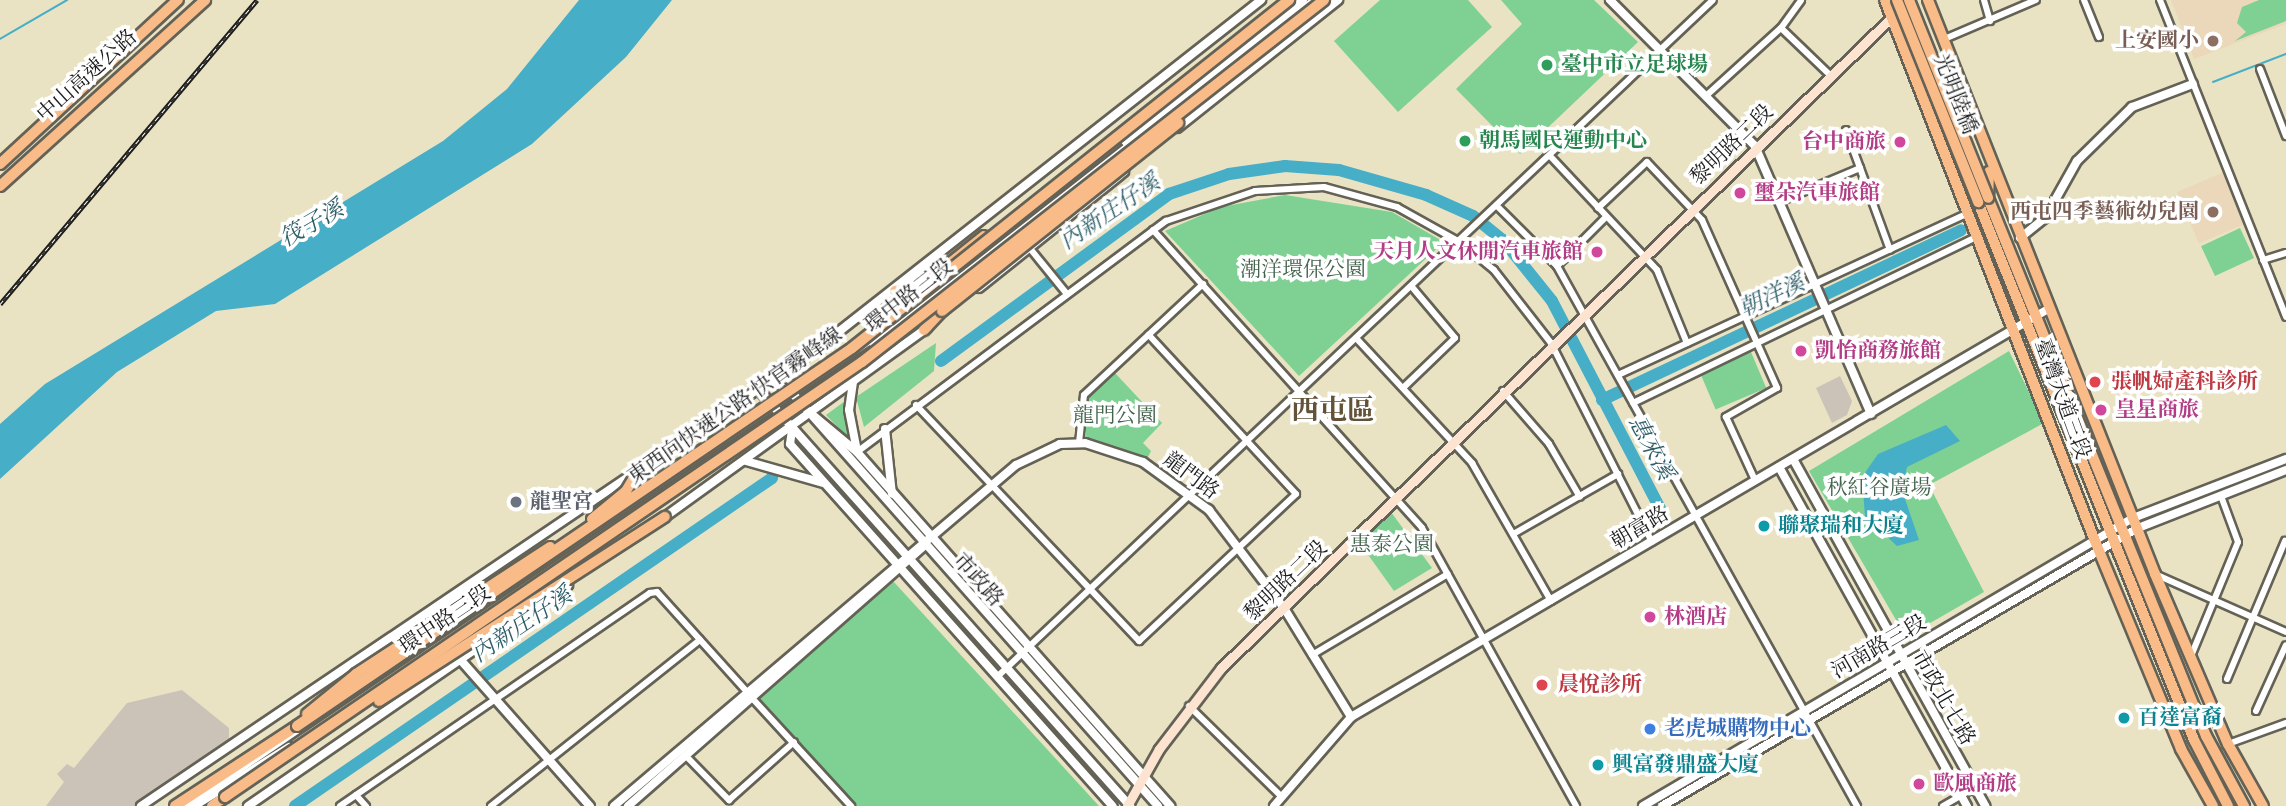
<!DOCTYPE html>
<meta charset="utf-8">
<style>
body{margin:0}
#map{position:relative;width:2286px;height:806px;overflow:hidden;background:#e9e3c3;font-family:"Libre Bodoni","Noto Serif TC",serif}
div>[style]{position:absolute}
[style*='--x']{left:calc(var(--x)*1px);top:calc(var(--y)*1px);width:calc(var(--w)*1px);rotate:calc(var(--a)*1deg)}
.built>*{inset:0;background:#ebd8ba;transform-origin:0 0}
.industrial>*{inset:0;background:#cbc3b8}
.green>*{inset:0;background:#7ed193;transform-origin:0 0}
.water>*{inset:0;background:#47aec7}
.stream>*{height:2px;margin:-1px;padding:0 1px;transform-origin:1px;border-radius:1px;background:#47aec7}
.river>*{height:12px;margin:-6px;padding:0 6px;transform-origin:6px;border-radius:6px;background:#47aec7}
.roads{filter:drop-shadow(2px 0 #646256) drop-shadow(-2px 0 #646256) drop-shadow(0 2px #646256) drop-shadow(0 -2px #646256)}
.minor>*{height:6px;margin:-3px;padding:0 3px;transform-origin:3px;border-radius:3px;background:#fff}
.tertiary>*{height:8px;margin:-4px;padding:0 4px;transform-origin:4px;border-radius:4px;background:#fff}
.secondary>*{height:9px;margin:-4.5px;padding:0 4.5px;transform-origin:4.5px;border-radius:4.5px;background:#fde4d0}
.primary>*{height:10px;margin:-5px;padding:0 5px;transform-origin:5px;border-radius:5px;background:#f9bc89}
.trunk>*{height:10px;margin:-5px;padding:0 5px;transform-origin:5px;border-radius:5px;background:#f9bc89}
.motorway>*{height:10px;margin:-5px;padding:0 5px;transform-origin:5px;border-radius:5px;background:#f9bc89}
.rail>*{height:4.5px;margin-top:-2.25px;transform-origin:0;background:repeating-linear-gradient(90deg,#fff 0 5px,#1c1c1c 0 10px);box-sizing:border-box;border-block:2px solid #1c1c1c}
.bridges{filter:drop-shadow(2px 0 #646256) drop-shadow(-2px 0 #646256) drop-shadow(0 2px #646256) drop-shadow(0 -2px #646256)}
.primary-bridge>*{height:10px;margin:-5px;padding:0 5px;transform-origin:5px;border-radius:5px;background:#f9bc89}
.trunk-bridge>*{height:10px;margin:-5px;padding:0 5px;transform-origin:5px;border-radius:5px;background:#f9bc89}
.dots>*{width:19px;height:19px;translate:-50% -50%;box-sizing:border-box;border:4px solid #fff;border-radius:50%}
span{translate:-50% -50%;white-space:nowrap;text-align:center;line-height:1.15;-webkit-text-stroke:7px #fff;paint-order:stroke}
.education-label{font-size:21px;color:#785e54;font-weight:700}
.right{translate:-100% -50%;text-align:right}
.leisure-label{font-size:21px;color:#27864d;font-weight:700}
.left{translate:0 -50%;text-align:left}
.street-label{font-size:21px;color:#1c1c1c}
.hotel-label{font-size:21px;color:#b23c85;font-weight:700}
.park-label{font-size:21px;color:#43644c}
.health-label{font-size:21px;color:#be3a42;font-weight:700}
.worship-label{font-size:21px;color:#5b616d;font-weight:700}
.culture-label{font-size:21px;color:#0d838f;font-weight:700}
.shop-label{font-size:21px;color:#366cbe;font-weight:700}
.water-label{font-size:23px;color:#2f5e69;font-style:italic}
.district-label{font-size:28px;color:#635138;font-weight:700}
</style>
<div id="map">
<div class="built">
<div style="clip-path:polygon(2171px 0,2286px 0,2286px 24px,2194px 59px)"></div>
<div style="left:2224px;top:172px;width:56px;height:51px;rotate:67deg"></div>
</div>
<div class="industrial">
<div style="clip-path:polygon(1840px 376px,1852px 401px,1847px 415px,1832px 423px,1816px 388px)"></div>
<div style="clip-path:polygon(182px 690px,229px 728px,229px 742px,141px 806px,46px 806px,64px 782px,57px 774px,67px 764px,74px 768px,127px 703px)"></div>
</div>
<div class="green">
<div style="clip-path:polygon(1380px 0,1468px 0,1492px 27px,1398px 112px,1334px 41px)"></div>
<div style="clip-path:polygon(1501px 0,1594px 0,1638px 42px,1520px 154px,1456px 89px,1522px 24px)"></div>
<div style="clip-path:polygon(2259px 0,2286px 0,2286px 21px,2235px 41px,2246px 32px,2237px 23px,2242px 7px)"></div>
<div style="clip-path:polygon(1285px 195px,1392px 212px,1444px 242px,1299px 376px,1165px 231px,1221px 207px)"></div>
<div style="left:2240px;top:228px;width:33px;height:43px;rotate:65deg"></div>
<div style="clip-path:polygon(936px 343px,934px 371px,864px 427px,856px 397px)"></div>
<div style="clip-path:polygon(2009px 351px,2044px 423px,1929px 485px,1984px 592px,1906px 637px,1809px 471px)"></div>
<div style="left:1751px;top:352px;width:39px;height:55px;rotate:67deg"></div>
<div style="clip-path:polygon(1115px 373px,1162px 423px,1143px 443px,1151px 451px,1147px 459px,1085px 438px,1087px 396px)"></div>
<div style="clip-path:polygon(845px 401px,847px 427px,852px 442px,826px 415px)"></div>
<div style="clip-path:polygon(1391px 512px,1432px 568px,1394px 591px,1359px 542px)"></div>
<div style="clip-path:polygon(893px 581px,1099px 806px,856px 806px,758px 696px)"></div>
</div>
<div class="water">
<div style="clip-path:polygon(579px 0,672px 0,626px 57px,532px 144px,275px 304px,216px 311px,117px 372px,0 479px,0 424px,45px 384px,443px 141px,507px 89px)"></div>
<div style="clip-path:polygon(1946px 425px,1960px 441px,1907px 467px,1902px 490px,1919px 540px,1897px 546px,1865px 516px,1862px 477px,1878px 454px)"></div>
</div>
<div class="stream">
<div style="--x:0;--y:39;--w:78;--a:-30.2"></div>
<div style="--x:2213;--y:82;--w:78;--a:-21"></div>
</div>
<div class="river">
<div style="--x:941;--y:361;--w:283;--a:-36.2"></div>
<div style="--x:1169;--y:194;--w:63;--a:-18.4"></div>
<div style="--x:1229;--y:174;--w:57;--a:-8.1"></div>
<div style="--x:1285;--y:166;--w:54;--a:4.2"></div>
<div style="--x:1339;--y:170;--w:91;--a:16"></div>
<div style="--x:1426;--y:195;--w:51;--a:24.1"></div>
<div style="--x:1473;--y:216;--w:38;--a:39"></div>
<div style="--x:1503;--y:240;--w:78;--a:51.2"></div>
<div style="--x:1552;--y:301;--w:242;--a:62.5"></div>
<div style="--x:1602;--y:400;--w:397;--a:-25.3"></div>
<div style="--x:295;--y:806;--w:579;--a:-34.51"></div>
</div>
<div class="roads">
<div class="minor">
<div style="--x:1984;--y:0;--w:22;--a:74"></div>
<div style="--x:2084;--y:0;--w:40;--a:68"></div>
<div style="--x:2160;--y:0;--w:341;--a:68.3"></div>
<div style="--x:1781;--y:28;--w:68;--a:43.8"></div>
<div style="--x:1942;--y:40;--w:102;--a:-23.1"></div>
<div style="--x:2260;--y:69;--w:72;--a:68.8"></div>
<div style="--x:1707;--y:95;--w:100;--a:-42.2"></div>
<div style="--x:1781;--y:28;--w:34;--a:-54"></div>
<div style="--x:1846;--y:130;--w:40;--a:69.8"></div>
<div style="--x:1551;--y:157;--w:155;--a:46.8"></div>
<div style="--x:1657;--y:270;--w:79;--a:67.7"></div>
<div style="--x:1779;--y:202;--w:88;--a:-22.8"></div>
<div style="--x:1860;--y:168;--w:87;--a:69.9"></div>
<div style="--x:1497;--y:206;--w:85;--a:45"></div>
<div style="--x:1557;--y:266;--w:618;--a:60.95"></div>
<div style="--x:1598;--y:208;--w:67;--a:-43.2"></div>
<div style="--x:1647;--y:162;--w:80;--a:46.5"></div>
<div style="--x:1702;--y:220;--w:184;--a:65.9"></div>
<div style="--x:1777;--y:388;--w:59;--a:150.4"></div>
<div style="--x:1726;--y:417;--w:69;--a:65.3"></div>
<div style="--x:1153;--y:230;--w:401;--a:47.9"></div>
<div style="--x:1422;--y:528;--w:318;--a:61"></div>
<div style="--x:1032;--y:251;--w:55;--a:50.9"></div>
<div style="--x:2263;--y:260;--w:24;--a:-17"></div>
<div style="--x:1557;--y:266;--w:69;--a:-45"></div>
<div style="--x:1356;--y:338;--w:171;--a:47.1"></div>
<div style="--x:1472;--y:463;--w:159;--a:60.2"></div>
<div style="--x:1618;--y:375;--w:386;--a:-24.8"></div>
<div style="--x:1403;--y:388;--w:72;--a:-43.9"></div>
<div style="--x:1455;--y:338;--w:67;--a:-130.1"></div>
<div style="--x:1503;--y:391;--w:70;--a:49"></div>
<div style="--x:1549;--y:444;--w:61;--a:59.7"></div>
<div style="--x:1633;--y:403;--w:383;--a:-25.8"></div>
<div style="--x:916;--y:405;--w:325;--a:46.6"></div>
<div style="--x:1139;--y:641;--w:215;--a:-43.1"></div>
<div style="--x:1296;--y:494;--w:217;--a:-132.8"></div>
<div style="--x:1079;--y:443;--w:48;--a:-84.1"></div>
<div style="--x:1084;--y:395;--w:163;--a:-43"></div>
<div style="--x:857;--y:452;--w:386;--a:-36.8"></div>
<div style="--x:1166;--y:221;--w:94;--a:-18.6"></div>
<div style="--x:1255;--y:191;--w:69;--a:-3.3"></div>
<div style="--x:1324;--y:187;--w:76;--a:15.3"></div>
<div style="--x:1397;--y:207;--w:72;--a:29.1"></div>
<div style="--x:1460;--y:242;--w:44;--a:39.5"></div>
<div style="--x:1494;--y:270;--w:93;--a:52"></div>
<div style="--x:1551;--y:343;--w:223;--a:63.1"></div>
<div style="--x:1515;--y:533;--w:119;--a:-29.8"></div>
<div style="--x:2157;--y:575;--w:141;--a:23.8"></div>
<div style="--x:1312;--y:655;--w:158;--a:-30.8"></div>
<div style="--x:2191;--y:656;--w:123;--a:-67.6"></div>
<div style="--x:2238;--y:542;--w:49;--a:-110.3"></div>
<div style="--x:997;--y:677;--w:985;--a:-43.4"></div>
<div style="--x:2227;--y:679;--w:150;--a:-67.2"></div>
<div style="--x:752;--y:698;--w:147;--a:47.5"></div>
<div style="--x:1189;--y:706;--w:129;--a:44.4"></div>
<div style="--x:2256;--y:711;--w:72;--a:-65.6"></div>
<div style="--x:2228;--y:744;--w:62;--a:-19.9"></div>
<div style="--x:686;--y:756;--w:62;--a:45.7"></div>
<div style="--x:729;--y:800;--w:87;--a:-41.7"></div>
<div style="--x:356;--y:795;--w:15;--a:48"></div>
<div style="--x:340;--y:806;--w:376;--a:-34.5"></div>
<div style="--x:650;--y:593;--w:7;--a:-8"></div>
<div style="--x:657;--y:592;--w:133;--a:48"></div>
<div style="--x:491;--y:806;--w:267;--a:-38.5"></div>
<div style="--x:1943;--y:806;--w:36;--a:-30"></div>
</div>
<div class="tertiary">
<div style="--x:1610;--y:0;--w:206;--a:45.2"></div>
<div style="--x:1755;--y:146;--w:292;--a:66.6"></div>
<div style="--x:1177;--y:128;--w:206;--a:-38.5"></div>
<div style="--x:1125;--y:141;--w:227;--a:-38.4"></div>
<div style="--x:2020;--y:238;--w:32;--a:-39"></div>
<div style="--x:2045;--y:218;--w:65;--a:-60.7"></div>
<div style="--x:2077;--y:161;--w:77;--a:-44.5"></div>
<div style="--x:2132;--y:107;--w:65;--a:-20.7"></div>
<div style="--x:979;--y:288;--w:186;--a:-38.7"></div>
<div style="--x:874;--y:346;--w:561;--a:-38.12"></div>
<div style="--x:770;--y:379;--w:29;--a:34"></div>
<div style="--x:794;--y:395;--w:549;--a:48.47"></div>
<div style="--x:853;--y:382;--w:28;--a:98"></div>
<div style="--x:849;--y:410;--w:42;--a:79"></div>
<div style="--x:758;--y:389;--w:559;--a:48.26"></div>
<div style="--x:814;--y:416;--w:56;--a:39.9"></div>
<div style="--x:857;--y:452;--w:473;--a:48.5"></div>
<div style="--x:885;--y:429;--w:65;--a:83.9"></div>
<div style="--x:792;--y:430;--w:14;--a:98"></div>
<div style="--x:790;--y:444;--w:485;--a:48.3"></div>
<div style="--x:1793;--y:459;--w:397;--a:61"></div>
<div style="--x:746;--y:461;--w:80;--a:15.9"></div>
<div style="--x:1779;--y:467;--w:388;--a:61"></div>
<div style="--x:662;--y:519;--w:327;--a:-35.8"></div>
<div style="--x:458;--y:657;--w:199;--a:48.5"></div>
<div style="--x:141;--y:806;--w:811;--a:-34.04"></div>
<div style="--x:813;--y:352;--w:570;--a:-38.16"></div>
<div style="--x:185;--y:806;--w:852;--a:-34.23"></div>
<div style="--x:194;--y:806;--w:112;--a:-31.8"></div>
<div style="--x:248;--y:806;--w:389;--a:-34.6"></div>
<div style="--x:614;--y:806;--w:527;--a:-40.31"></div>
<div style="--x:1016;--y:465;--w:49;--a:-25.5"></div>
<div style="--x:1060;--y:444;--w:25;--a:-2"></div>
<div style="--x:1085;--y:443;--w:61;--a:18.1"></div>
<div style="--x:1143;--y:462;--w:82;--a:36"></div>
<div style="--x:1209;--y:510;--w:123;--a:52.6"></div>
<div style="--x:1284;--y:608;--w:128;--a:58.4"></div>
<div style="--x:628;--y:806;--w:395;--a:-41.3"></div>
<div style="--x:1274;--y:806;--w:118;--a:-49.1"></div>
<div style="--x:1351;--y:717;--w:808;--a:-30.34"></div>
<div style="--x:1643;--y:806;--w:568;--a:-30.45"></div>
<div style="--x:2133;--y:518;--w:164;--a:-21.1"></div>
<div style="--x:1662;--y:806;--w:551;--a:-30.29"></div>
<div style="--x:2138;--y:528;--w:159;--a:-21.4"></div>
</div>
<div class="secondary">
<div style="--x:1127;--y:806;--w:65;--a:-60.7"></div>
<div style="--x:1159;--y:749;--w:102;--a:-52.6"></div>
<div style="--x:1221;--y:668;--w:942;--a:-44.14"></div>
</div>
<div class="primary">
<div style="--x:1885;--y:0;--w:580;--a:68.79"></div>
<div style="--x:2095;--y:541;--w:225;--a:67.5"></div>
<div style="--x:2181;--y:749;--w:65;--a:60.7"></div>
<div style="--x:1928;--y:0;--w:617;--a:68.42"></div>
<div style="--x:2155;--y:574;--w:185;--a:66.8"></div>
<div style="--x:2228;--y:744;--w:71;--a:60.6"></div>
<div style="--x:1989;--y:172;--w:26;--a:92"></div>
<div style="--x:1988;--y:198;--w:580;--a:67.94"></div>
<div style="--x:2206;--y:736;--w:80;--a:61.5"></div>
<div style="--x:1978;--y:202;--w:580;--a:68.13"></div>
<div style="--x:2194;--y:740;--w:74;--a:62.7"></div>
</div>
<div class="trunk">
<div style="--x:895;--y:291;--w:24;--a:-7"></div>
<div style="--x:919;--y:288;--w:83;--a:-38.7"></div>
<div style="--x:924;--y:330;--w:26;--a:-47"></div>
<div style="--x:175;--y:806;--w:146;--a:-33.3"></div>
<div style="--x:212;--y:806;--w:16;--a:-35"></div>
</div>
<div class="motorway">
<div style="--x:0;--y:164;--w:242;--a:-42.7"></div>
<div style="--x:0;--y:186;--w:277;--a:-42.2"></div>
</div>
</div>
<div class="rail">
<div style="--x:0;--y:304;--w:398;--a:-49.8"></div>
</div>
<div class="bridges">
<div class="primary-bridge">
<div style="--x:1897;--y:0;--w:218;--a:68.1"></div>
<div style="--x:1909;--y:0;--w:213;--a:68.2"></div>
</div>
<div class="trunk-bridge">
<div style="--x:942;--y:311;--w:302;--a:-38.5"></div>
<div style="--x:592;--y:519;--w:44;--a:-39.5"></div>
<div style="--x:626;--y:491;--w:27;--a:-59"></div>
<div style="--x:379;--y:701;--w:340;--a:-32.8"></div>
<div style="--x:307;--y:714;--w:63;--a:-39.2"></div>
<div style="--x:356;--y:674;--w:232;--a:-33.2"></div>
<div style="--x:297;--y:726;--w:671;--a:-34.26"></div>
<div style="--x:852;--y:348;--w:559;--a:-38.53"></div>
<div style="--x:225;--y:797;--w:771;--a:-34.33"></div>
<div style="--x:862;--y:362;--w:587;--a:-38.08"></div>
</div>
</div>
<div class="dots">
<div style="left:2213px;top:41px;background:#8d6e63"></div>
<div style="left:1547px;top:65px;background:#2e9e5b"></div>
<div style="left:1465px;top:141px;background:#2e9e5b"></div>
<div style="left:1900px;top:142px;background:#d1479c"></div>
<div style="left:1740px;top:193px;background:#d1479c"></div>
<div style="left:2213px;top:212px;background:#8d6e63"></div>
<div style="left:1597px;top:252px;background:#d1479c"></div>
<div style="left:1801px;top:351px;background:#d1479c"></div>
<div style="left:2095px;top:382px;background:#e0444e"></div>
<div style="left:2101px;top:410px;background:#d1479c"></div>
<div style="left:516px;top:502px;background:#6b7280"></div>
<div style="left:1764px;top:526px;background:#0f9aa8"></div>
<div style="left:1650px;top:617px;background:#d1479c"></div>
<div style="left:1542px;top:685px;background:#e0444e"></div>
<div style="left:2124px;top:718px;background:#0f9aa8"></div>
<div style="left:1650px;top:729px;background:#3f7fe0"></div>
<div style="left:1598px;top:765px;background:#0f9aa8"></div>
<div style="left:1919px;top:784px;background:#d1479c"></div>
</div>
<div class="education-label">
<span class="right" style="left:2199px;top:41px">上安國小</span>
<span class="right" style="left:2199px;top:212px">西屯四季藝術幼兒園</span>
</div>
<div class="leisure-label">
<span class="left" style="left:1561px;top:65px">臺中市立足球場</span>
<span class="left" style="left:1479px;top:141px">朝馬國民運動中心</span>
</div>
<div class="street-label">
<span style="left:87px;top:76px;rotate:-42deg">中山高速公路</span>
<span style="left:1955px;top:94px;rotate:68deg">光明陸橋</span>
<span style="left:1732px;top:145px;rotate:-44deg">黎明路二段</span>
<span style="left:909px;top:296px;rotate:-38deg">環中路三段</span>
<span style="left:2062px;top:399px;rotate:70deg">臺灣大道三段</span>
<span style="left:735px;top:406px;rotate:-35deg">東西向快速公路 快官霧峰線</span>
<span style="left:1191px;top:476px;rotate:37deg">龍門路</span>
<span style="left:1640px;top:528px;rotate:-31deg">朝富路</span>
<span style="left:978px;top:580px;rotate:48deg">市政路</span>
<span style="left:1286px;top:581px;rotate:-44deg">黎明路二段</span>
<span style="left:445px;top:620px;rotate:-34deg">環中路三段</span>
<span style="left:1879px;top:647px;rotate:-30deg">河南路三段</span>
<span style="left:1943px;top:698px;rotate:60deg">市政北七路</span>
</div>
<div class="hotel-label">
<span class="right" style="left:1886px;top:142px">台中商旅</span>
<span class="left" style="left:1754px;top:193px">璽朵汽車旅館</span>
<span class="right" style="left:1583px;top:252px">天月人文休閒汽車旅館</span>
<span class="left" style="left:1815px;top:351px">凱怡商務旅館</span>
<span class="left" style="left:2115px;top:410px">皇星商旅</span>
<span class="left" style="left:1664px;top:617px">林酒店</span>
<span class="left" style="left:1933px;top:784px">歐風商旅</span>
</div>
<div class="park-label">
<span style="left:1303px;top:270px">潮洋環保公園</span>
<span style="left:1115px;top:416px">龍門公園</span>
<span style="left:1879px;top:488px">秋紅谷廣場</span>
<span style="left:1392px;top:545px">惠泰公園</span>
</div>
<div class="health-label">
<span class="left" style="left:2111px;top:382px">張帆婦產科診所</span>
<span class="left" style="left:1558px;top:685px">晨悅診所</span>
</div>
<div class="worship-label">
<span class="left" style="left:530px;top:502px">龍聖宮</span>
</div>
<div class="culture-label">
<span class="left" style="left:1778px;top:526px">聯聚瑞和大廈</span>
<span class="left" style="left:2138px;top:718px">百達富裔</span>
<span class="left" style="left:1612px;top:765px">興富發鼎盛大廈</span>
</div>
<div class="shop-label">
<span class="left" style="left:1664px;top:729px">老虎城購物中心</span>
</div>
<div class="water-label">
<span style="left:1110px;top:212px;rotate:-34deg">內新庄仔溪</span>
<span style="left:312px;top:224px;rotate:-30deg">筏子溪</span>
<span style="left:1772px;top:296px;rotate:-25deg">朝洋溪</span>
<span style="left:1651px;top:448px;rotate:62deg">惠來溪</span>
<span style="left:522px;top:625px;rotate:-34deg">內新庄仔溪</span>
</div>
<div class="district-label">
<span style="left:1333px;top:411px">西屯區</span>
</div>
</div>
